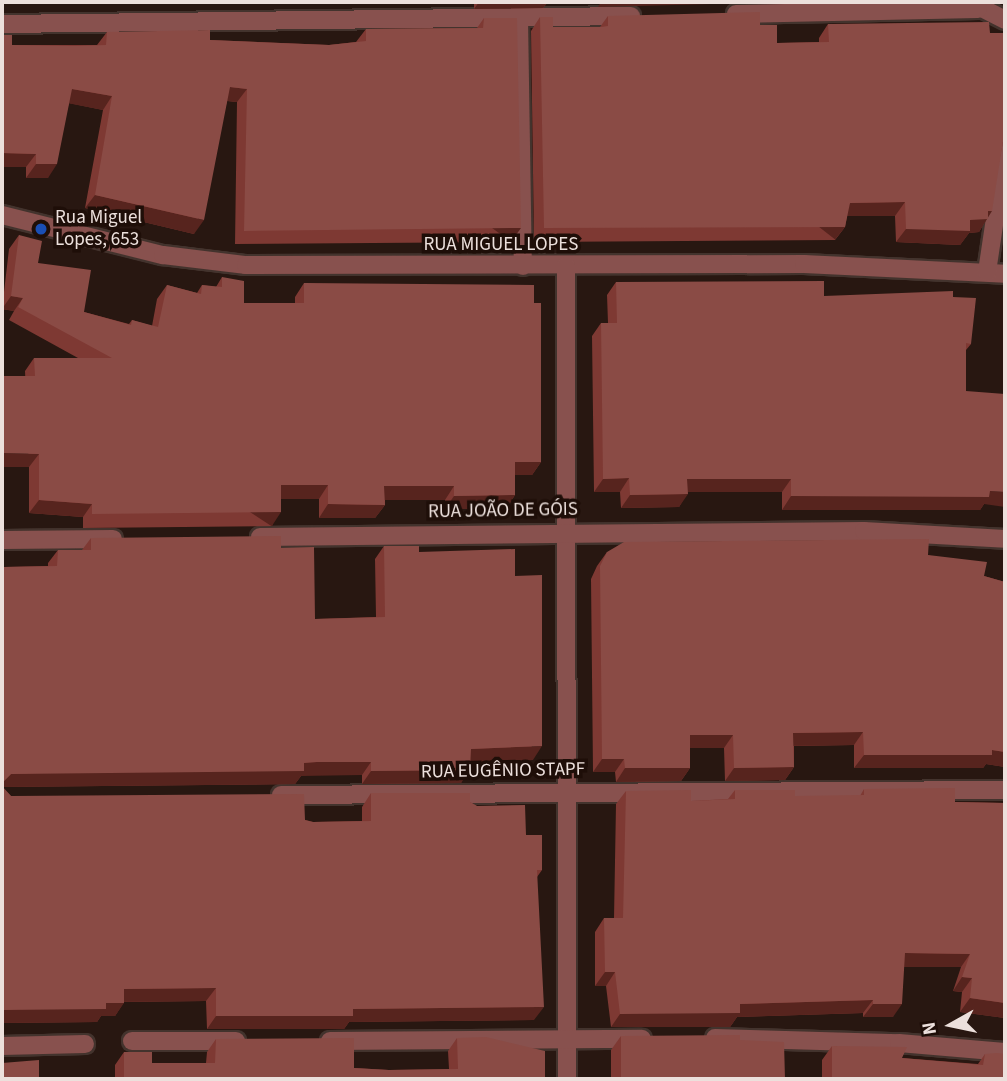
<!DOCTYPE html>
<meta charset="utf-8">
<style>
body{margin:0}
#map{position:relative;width:1007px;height:1081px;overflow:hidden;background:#281711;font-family:"Source Sans 3",sans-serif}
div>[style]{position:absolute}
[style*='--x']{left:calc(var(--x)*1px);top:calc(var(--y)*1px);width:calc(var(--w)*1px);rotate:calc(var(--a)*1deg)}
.roads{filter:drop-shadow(2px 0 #43332d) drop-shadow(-2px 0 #43332d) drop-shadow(0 2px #43332d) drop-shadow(0 -2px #43332d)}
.minor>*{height:18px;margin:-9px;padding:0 9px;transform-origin:9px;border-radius:9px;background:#88514e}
.wall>*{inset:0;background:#7e3933}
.shaded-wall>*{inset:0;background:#57241e;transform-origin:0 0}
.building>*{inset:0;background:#8a4b45}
.dots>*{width:19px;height:19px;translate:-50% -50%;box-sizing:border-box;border:4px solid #1e0e08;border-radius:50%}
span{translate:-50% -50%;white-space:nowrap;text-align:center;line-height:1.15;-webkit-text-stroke:7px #1e0e08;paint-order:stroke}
.poi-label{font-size:19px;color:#ece0dc}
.left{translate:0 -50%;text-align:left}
.street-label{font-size:19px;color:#ece0dc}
.frame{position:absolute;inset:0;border:4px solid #ece0dc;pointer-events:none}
.north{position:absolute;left:916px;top:990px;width:70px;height:70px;-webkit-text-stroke:5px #1e0e08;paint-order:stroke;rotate:261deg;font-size:19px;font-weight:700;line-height:28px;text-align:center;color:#ece0dc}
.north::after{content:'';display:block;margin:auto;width:24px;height:32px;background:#ece0dc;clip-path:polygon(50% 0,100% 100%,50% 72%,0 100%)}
</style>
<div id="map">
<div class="roads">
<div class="minor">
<div style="--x:970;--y:2;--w:39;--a:27"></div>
<div style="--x:736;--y:14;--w:242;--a:-1.2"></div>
<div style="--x:519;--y:20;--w:246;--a:89.1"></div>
<div style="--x:2;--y:24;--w:629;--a:-0.73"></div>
<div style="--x:2;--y:215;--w:166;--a:14"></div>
<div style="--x:163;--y:255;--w:84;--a:6.9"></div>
<div style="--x:246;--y:265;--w:558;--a:-0.1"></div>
<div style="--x:804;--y:264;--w:201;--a:2.8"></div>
<div style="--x:566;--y:266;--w:813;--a:89.93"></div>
<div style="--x:987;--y:272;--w:122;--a:-81.5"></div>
<div style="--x:260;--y:537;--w:604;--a:-0.57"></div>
<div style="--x:864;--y:531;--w:141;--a:3.2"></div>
<div style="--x:2;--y:540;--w:111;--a:-0.5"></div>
<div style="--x:281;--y:795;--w:724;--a:-0.4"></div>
<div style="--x:715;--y:1038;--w:184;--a:1.6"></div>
<div style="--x:899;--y:1043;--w:106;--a:4.9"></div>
<div style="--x:132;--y:1041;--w:104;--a:0"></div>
<div style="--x:330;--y:1041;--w:312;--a:-0.4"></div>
<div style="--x:2;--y:1046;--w:83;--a:-1.4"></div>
</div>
</div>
<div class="wall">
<div style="clip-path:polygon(474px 2px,548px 2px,543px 8px,474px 9px)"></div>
<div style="clip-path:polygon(608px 16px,760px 25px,777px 43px,819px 42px,819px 38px,828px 24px,990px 33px,1003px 142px,988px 217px,979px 232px,969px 233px,960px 245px,896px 242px,895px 216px,847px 216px,845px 227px,835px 240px,534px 242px,531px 31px,540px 17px,553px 27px,600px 27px)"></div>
<div style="clip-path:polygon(484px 18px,511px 242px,235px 244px,237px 102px,227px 101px,194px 234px,85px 208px,103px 110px,69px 103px,48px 178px,26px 178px,26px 167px,2px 167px,2px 35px,12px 45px,97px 45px,107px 32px,210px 40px,329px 45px,356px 42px,366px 29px,477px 28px)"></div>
<div style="clip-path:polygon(19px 235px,38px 263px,84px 312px,129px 324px,132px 320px,152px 326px,157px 299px,167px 285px,197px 293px,202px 285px,216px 287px,222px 277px,244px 303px,295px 303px,295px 297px,304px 283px,534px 303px,541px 462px,532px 475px,515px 475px,515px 495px,506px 509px,445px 509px,445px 500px,385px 500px,385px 505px,375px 518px,319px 518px,319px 499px,281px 499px,272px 526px,83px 528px,83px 517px,29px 513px,29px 467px,25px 371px,34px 358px,78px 358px,9px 320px,14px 311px,2px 309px,9px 249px)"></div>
<div style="clip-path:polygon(616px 282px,824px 296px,953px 297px,971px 344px,966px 350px,966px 391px,984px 504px,980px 510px,782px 510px,782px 492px,688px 492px,679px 507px,621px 508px,620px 492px,594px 492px,592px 336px,601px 323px,608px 323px,607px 295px)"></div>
<div style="clip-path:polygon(91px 538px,281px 548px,315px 619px,376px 617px,375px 559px,384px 546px,419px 552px,515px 576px,533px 760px,471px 762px,461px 783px,362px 784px,362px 775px,308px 775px,301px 776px,295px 784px,2px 787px,11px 796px,305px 820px,313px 822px,362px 821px,362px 807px,371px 793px,470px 802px,526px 835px,542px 870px,537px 877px,534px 1020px,349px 1022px,344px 1029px,207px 1029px,206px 1001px,124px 1002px,115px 1016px,101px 1016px,97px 1022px,2px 1023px,2px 551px,4px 567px,48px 566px,48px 563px,58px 550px,82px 550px)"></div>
<div style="clip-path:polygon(607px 552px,928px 555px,984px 576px,1005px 582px,1005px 767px,986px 764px,983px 768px,854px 768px,854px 745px,794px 746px,794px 767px,785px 780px,725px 781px,724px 748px,690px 748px,690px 768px,681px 781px,616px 782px,615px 772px,593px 772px,591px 579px,597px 566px)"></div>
<div style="clip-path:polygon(864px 789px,955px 802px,1005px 803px,1005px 1018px,960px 1012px,962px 992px,953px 991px,961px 967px,904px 967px,893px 1017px,863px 1017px,863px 1013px,737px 1017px,730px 1027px,611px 1027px,606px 986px,595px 986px,595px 932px,604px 918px,614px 918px,616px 804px,626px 791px,691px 801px,728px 799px,735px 790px,795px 796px,860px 796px)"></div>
<div style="clip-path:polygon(621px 1036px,740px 1040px,785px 1079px,611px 1079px,611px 1050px)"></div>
<div style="clip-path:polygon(457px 1038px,545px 1079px,39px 1078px,115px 1077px,115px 1065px,124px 1052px,152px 1063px,206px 1063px,207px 1052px,216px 1039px,354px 1068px,389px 1070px,449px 1069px,448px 1051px)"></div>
<div style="clip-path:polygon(832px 1046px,902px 1058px,978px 1064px,985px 1054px,1005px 1079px,822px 1079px,822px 1060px)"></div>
</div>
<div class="shaded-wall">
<div style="clip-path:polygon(479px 2px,548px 2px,543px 8px,474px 9px)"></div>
<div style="clip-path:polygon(601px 2px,751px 2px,750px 3px,598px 7px)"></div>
<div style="clip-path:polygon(230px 87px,247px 89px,237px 102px,220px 100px)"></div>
<div style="clip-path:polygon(72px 89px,112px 96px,103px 110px,62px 102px)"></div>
<div style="clip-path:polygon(2px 153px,36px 154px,26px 167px,2px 167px)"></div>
<div style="clip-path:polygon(36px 164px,57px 164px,48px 178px,26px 178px)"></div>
<div style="clip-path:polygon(95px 195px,204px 220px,194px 234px,85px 208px)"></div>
<div style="clip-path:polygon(905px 202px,895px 216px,840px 216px,850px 203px)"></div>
<div style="clip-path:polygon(988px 211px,992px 211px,979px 232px,969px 233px,960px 245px,896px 242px,906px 229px)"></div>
<div style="left:845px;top:227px;width:16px;height:301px;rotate:128deg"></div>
<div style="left:521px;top:228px;width:17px;height:277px;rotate:126deg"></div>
<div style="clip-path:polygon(11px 296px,23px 298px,14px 311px,2px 309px)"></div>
<div style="clip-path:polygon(2px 453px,39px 454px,29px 467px,2px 467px)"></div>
<div style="clip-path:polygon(515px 462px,541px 462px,532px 475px,506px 475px)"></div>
<div style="clip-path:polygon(629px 478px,620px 492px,594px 492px,603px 479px)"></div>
<div style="clip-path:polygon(687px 479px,791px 479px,782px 492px,678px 492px)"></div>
<div style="clip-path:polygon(281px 485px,328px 485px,319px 499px,272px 499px)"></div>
<div style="clip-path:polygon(384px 486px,454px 486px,445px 500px,375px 500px)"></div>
<div style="clip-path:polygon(990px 491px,1005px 492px,1005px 507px,984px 504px,980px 510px,782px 510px,791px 496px)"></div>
<div style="clip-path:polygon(688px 494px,679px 507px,621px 508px,630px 495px)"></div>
<div style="clip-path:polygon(515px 495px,506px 509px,445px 509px,454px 496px)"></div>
<div style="clip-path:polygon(39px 500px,92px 504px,83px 517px,29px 513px)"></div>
<div style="clip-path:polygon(328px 504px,385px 505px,375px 518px,319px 518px)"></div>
<div style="left:281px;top:512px;width:17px;height:189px;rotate:123deg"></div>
<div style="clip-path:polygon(863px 732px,854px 745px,784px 746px,793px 733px)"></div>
<div style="clip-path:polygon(690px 735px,733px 735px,724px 748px,680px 748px)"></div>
<div style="clip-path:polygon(542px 746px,533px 760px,462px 762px,471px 749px)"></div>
<div style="clip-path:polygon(992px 750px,1005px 752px,1005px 767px,986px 764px,983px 768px,854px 768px,864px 755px)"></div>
<div style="clip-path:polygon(602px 759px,624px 759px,615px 772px,593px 772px)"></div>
<div style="clip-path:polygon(317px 762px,371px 762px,362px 775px,301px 776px,295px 784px,2px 787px,2px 783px,11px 774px)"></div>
<div style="clip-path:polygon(794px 767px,785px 780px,725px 781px,734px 768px)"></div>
<div style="clip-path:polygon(625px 768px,690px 768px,681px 781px,616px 782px)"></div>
<div style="clip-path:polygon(470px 770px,461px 783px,362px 784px,371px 771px)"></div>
<div style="clip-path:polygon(905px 953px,970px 954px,961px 967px,895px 967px)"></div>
<div style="clip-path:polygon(605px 972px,615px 972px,606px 986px,595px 986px)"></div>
<div style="clip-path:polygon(962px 977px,972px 978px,962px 992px,953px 991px)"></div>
<div style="clip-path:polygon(216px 988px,206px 1001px,115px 1002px,124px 989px)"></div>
<div style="clip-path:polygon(970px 998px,1005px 1003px,1005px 1018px,960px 1012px)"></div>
<div style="clip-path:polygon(873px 1000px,863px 1013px,737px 1017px,730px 1027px,611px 1027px,620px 1014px,740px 1004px)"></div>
<div style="clip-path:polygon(106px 1003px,124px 1003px,115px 1016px,101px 1016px,97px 1022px,2px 1023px,2px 1010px)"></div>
<div style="clip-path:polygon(873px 1004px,902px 1004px,893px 1017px,863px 1017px)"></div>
<div style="clip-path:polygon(544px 1007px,534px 1020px,349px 1022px,344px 1029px,207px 1029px,216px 1016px,353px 1009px)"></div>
</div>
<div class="building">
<div style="clip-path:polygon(760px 12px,760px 25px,777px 25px,777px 43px,829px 42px,828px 24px,989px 22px,990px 33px,1005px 33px,1005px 134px,1004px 135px,992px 211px,988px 211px,988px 219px,970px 220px,970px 231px,906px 229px,905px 202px,850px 203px,845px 227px,544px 228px,540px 17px,553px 17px,553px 27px,601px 27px,608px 26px,608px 16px)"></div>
<div style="clip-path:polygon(484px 18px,517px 18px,521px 228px,244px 231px,247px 89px,230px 87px,204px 220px,95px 195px,112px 96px,72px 89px,57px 164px,36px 164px,36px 154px,2px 153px,2px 35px,12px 35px,12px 45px,75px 46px,106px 45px,107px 32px,210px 30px,210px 40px,329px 45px,366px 41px,366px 29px,483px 28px)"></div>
<div style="clip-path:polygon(19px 235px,42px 241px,38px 263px,91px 270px,84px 312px,131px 325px,132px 320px,158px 327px,167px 285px,201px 294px,202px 285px,222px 287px,222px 277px,244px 281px,244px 303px,304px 303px,304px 283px,534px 285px,534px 303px,541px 303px,541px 462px,515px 462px,515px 495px,454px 496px,454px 486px,384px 486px,385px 505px,328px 504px,328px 485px,281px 485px,281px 512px,92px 514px,92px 504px,39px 500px,39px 454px,2px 453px,2px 376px,35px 376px,34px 358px,112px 358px,18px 307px,23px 298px,11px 296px)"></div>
<div style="clip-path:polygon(824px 281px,824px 296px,953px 291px,953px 297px,976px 298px,971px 344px,966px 343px,966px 391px,1005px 394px,1005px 492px,990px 491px,989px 497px,791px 496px,791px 479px,687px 479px,688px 494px,630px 495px,629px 478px,603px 479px,601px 323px,617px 323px,616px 282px)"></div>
<div style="clip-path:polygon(281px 536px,281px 548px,314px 547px,315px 619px,385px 617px,384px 546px,419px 546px,419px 552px,515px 549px,515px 576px,542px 575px,542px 746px,471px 749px,470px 770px,371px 771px,371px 762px,317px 762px,304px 763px,304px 771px,11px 774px,2px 783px,2px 551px,4px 551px,4px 567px,57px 566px,58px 550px,91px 550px,91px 538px)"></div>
<div style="clip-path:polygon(929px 539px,928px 555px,987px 562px,984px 576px,1005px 582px,1005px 752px,992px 750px,992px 755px,864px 755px,863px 732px,793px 733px,794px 767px,734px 768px,733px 735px,690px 735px,690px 768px,625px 768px,624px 759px,602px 759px,600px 566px,607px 552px,624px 542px)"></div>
<div style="clip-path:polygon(2px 786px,11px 796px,304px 794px,305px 820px,313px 822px,371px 821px,371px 793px,470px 793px,470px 802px,477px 806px,525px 805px,526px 835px,542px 835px,542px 870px,537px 870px,544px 1007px,353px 1009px,353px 1016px,216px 1016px,216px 988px,124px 989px,124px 1003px,106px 1003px,106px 1009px,2px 1010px)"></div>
<div style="clip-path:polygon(955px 788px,955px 802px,1005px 803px,1005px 1003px,970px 998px,972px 978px,962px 977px,970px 954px,905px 953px,902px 1004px,873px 1004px,873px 1000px,740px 1004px,740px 1013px,620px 1014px,615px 972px,605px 972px,604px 918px,623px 918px,626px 791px,691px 790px,691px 801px,735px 799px,735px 790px,795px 790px,795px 796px,864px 795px,864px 789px)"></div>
<div style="clip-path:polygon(740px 1035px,740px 1040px,784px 1042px,785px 1079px,621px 1079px,621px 1036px)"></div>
<div style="clip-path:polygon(486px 1037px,545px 1051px,545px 1079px,2px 1079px,2px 1063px,39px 1060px,39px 1078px,124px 1077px,124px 1052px,152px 1052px,152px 1063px,215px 1063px,216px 1039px,354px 1038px,354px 1068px,389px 1070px,458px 1069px,457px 1038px)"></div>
<div style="clip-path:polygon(832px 1046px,907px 1047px,902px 1058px,983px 1065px,985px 1054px,997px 1053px,1005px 1054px,1005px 1079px,832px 1079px)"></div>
</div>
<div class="dots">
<div style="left:41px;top:229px;background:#1a4fb4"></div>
</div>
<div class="poi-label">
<span class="left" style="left:55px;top:229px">Rua Miguel<br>Lopes, 653</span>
</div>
<div class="street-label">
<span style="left:501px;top:245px">RUA MIGUEL LOPES</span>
<span style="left:503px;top:511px;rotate:-1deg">RUA JOÃO DE GÓIS</span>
<span style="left:503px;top:771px;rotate:-1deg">RUA EUGÊNIO STAPF</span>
</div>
<div class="frame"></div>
<div class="north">N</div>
</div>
